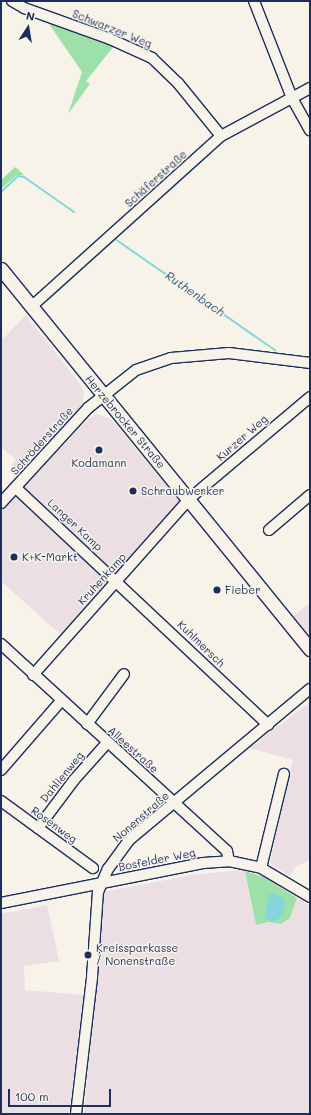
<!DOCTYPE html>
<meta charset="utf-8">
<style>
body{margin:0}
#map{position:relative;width:311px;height:1115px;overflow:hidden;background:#f7f3e8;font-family:Mali,sans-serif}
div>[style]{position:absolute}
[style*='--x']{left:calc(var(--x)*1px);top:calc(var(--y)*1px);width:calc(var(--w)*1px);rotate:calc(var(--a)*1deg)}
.built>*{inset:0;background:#ecdfe4}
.green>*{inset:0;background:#9ee0aa}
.water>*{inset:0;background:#84d5dc}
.stream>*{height:2px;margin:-1px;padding:0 1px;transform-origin:1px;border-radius:1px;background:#84d5dc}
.roads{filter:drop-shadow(1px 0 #1b2f5e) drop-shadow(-1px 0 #1b2f5e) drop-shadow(0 1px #1b2f5e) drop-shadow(0 -1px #1b2f5e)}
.minor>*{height:10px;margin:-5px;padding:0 5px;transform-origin:5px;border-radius:5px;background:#f7f3e8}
.major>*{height:13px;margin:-6.5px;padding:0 6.5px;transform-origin:6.5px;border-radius:6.5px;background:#f7f3e8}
.dots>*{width:11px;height:11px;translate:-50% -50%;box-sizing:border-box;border:2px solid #f7f3e8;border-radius:50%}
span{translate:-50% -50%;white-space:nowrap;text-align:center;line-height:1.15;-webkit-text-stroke:3px #f7f3e8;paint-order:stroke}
.street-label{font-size:11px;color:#1b2f5e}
.poi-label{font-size:11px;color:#1b2f5e}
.left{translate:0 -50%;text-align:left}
.water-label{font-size:12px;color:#35587e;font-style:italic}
.frame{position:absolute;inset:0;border:2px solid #1b2f5e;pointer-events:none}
.north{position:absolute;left:8px;top:8px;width:40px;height:40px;-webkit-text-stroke:3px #f7f3e8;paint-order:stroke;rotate:12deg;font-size:11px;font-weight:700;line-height:16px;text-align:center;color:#1b2f5e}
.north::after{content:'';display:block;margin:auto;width:14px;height:18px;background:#1b2f5e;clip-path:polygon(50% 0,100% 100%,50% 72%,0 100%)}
.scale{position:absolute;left:8px;top:1089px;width:103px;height:18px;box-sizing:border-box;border:2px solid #1b2f5e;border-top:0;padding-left:5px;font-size:12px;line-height:14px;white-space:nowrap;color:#1b2f5e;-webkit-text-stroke:3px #f7f3e8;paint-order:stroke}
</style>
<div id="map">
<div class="built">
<div style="clip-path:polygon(26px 315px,81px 385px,84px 393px,81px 406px,72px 419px,23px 473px,12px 465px,16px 459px,1px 447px,1px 341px)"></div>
<div style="clip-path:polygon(97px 414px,111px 419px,180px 502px,61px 635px,1px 581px,1px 511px,89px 418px)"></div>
<div style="clip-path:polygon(310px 603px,310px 635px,293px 616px)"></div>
<div style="clip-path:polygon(310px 702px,310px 860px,297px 866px,289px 876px,270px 863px,293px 760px,249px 748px)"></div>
<div style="clip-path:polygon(242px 870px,245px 871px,256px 925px,290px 918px,297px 898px,310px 906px,310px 1114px,84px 1114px,104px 892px,191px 875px)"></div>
<div style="clip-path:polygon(47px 905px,59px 961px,24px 966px,25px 990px,84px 995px,69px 1114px,1px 1114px,1px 914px)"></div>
</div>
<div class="green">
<div style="clip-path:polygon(47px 21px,114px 46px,86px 81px,90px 84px,68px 114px,82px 72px)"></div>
<div style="clip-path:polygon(15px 167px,24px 175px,17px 175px,1px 189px,1px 180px)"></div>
<div style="clip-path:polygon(245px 871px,264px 877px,297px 898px,290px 918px,281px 924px,269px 922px,256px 925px)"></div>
</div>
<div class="water">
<div style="clip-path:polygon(273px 893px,284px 899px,285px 903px,282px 915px,274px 922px,264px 918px,269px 895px)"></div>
</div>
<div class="stream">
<div style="--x:1;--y:192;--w:23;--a:-43"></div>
<div style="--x:18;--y:176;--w:6;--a:9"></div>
<div style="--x:24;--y:177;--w:61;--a:35"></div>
<div style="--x:115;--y:239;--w:195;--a:34.8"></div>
<div style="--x:47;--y:300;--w:218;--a:-42"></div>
</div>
<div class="roads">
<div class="minor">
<div style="--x:12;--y:1;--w:14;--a:30"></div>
<div style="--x:24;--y:8;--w:91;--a:19.8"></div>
<div style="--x:110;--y:39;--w:46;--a:24.3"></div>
<div style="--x:152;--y:58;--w:36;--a:44"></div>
<div style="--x:178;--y:83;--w:68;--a:50.9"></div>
<div style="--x:254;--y:1;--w:104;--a:68.6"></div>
<div style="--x:292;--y:98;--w:37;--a:61"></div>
<div style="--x:31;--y:307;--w:256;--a:-42"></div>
<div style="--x:221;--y:136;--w:101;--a:-28.3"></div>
<div style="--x:16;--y:488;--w:346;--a:43.2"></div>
<div style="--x:1;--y:503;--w:129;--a:-47.5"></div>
<div style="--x:88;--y:408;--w:61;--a:-38.4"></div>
<div style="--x:136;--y:370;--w:37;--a:-19"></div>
<div style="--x:171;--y:358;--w:58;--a:-4.9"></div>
<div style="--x:229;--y:353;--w:82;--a:7"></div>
<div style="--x:269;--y:530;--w:54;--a:-40.5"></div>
<div style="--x:1;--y:644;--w:306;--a:42.5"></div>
<div style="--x:227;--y:851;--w:10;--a:79"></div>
<div style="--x:33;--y:675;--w:235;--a:-48.4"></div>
<div style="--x:189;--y:499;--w:158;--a:-40.1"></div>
<div style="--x:87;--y:724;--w:62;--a:-53.5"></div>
<div style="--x:1;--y:770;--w:91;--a:-49"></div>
<div style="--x:1;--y:801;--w:114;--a:36.1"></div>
<div style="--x:38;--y:828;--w:60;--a:-53.1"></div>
<div style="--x:74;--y:780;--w:50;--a:-48.3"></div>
<div style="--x:261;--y:868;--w:97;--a:-76.3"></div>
<div style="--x:1;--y:903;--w:206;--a:-11.2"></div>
<div style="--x:203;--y:863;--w:26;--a:-4"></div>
<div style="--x:229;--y:861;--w:33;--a:12"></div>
<div style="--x:261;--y:868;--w:57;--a:30.6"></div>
<div style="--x:76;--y:1114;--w:138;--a:-83.3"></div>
<div style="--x:92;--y:977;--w:85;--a:-86"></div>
<div style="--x:98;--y:892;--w:25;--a:-67"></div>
<div style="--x:108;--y:869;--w:34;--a:-54"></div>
<div style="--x:128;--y:841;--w:237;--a:-39.9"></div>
</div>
<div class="major">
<div style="--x:1;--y:269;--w:490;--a:50.9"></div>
</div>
</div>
<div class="dots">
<div style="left:99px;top:450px;background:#1b2f5e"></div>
<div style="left:133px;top:491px;background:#1b2f5e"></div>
<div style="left:14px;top:557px;background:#1b2f5e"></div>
<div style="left:217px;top:590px;background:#1b2f5e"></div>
<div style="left:88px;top:955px;background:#1b2f5e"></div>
</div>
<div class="street-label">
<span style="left:112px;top:29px;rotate:22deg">Schwarzer Weg</span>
<span style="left:156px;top:179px;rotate:-42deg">Schäferstraße</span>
<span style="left:125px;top:422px;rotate:50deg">Herzebrocker Straße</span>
<span style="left:242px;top:438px;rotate:-41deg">Kurzer Weg</span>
<span style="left:42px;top:441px;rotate:-48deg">Schröderstraße</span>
<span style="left:75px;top:525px;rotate:43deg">Langer Kamp</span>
<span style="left:102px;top:579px;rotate:-48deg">Kruhenkamp</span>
<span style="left:201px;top:644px;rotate:44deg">Kuhlmersch</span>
<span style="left:133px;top:750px;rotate:42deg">Alleestraße</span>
<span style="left:62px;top:777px;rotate:-51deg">Dahlienweg</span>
<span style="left:141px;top:817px;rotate:-41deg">Nonenstraße</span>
<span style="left:54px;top:825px;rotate:36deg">Rosenweg</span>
<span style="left:157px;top:860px;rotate:-11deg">Bosfelder Weg</span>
</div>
<div class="poi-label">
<span style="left:99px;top:463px">Kodamann</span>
<span class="left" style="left:141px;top:491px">Schraubwerker</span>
<span class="left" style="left:22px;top:557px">K+K-Markt</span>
<span class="left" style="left:225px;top:590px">Fieber</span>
<span class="left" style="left:96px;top:955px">Kreissparkasse<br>/ Nonenstraße</span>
</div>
<div class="water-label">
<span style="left:195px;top:294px;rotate:35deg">Ruthenbach</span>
</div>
<div class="frame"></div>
<div class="north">N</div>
<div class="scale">100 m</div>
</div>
